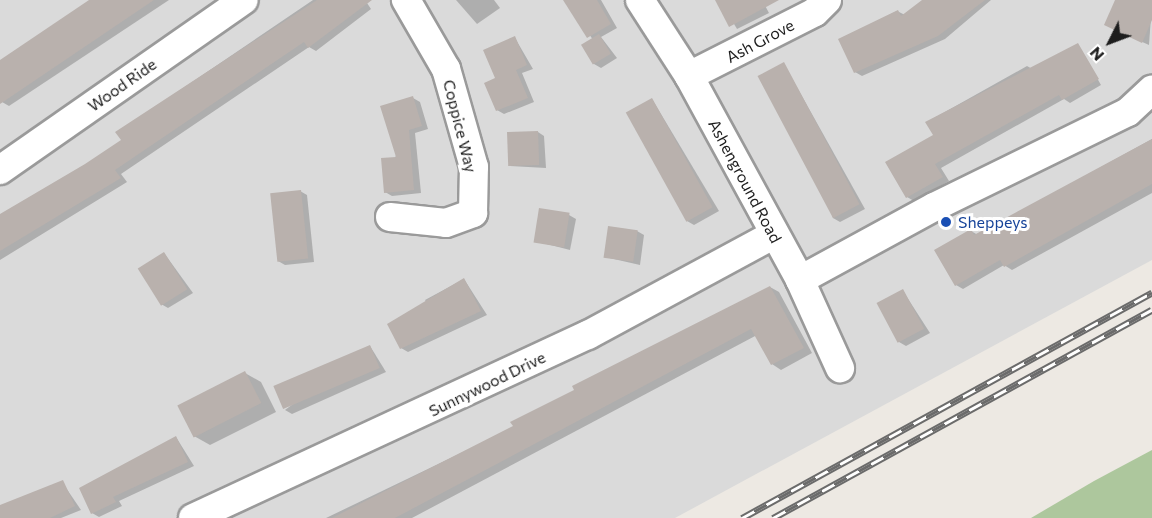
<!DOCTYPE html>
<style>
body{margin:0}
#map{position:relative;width:1152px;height:518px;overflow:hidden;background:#ede9e3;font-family:Commissioner,sans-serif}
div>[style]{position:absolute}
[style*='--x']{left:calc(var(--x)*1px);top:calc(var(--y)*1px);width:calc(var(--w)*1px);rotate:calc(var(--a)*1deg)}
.residential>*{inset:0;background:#dadada}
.forest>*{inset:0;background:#adc79d}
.shadow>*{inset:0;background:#0003}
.building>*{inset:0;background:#b9b1ad;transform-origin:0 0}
.roads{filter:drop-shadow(2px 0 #9a9a9a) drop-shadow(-2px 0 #9a9a9a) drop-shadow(0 2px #9a9a9a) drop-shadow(0 -2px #9a9a9a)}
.minor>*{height:28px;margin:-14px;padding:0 14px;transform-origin:14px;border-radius:14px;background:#fff}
.rail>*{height:7px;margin-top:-3.5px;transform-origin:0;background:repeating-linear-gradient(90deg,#fff 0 14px,#6b6b6b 0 28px);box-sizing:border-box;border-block:2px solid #6b6b6b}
.dots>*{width:16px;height:16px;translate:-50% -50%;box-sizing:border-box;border:3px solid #fff;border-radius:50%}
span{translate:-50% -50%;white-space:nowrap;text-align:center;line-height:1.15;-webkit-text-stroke:6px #fff;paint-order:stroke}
.street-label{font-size:16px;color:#1d1d1d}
.transit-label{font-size:16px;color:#164399}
.left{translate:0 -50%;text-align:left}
.north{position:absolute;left:1080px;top:12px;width:60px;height:60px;-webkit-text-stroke:4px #fff;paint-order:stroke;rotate:228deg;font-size:16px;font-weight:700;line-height:24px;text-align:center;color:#1d1d1d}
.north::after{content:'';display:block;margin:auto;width:21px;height:27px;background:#1d1d1d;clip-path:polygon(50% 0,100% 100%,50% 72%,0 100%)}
</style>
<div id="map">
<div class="residential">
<div style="clip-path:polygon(0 0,1152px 0,1152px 260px,675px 518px,0 518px)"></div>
</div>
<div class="forest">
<div style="clip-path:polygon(1152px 450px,1152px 518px,1031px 518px,1094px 481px)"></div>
</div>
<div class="shadow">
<div style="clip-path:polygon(92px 0,169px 0,9px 106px,2px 102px,0 61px)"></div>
<div style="clip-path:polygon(313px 0,365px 0,371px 9px,316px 51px,309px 47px,121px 174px,127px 182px,0 260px,0 218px,123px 141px,117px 133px)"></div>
<div style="clip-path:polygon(456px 0,494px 0,500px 8px,477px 24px)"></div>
<div style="clip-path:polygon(567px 0,601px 0,617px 28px,601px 37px,617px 58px,601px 68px,594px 64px,593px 40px)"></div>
<div style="clip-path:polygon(720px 0,762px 0,769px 13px,737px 29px)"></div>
<div style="clip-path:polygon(924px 0,991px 0,945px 39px,862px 76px,855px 72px,840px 40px,897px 11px,905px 15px)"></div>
<div style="clip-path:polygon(1117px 0,1152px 3px,1149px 45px,1113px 29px)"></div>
<div style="clip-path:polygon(515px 38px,533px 69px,522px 73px,534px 102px,504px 114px,497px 110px,497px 79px)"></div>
<div style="clip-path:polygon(1080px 48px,1101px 85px,1070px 103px,1064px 99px,941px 168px,949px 181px,914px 201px,907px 197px,935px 136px,927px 122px,1027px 66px,1034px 70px)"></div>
<div style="clip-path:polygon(784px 64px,865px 209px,840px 222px,833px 218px)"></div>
<div style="clip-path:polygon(413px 98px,420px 102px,428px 129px,415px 133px,421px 193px,392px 196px,385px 192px)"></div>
<div style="clip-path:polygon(652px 99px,719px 211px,694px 225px,687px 221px)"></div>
<div style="clip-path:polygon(538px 132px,544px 136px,546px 168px,510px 166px)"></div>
<div style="clip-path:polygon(1152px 139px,1152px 193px,1012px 270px,1004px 265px,963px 289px,956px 285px,971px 231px,978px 235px)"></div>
<div style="clip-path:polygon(300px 191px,307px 195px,314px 262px,285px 265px,278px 261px)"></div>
<div style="clip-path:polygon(569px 215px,576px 219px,570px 250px,535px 241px)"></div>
<div style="clip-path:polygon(637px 231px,644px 235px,640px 265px,605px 257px)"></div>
<div style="clip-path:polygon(164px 253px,193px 293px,168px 308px,161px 304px)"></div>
<div style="clip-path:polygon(464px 279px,487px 315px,408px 352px,401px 348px,428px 305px,425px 300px)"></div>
<div style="clip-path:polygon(770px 287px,779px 292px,812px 353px,781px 370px,772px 364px,757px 335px,412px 518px,326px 518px,515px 427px)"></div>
<div style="clip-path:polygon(903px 291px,930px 333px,906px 346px,899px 342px)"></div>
<div style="clip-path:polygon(370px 346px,386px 372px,292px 414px,285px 410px)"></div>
<div style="clip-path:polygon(245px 373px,261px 382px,276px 412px,210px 445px,194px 436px)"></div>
<div style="clip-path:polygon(176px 437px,194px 466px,119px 501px,122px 506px,99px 517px,92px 513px)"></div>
<div style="clip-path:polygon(62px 482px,81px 510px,61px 518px,0 518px,0 507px)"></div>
</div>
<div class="building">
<div style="clip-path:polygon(89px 0,154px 0,0 104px,0 60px)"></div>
<div style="clip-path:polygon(317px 0,372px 0,308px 48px,304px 42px,115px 170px,121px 178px,0 251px,0 214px,85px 164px,121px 140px,115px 132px)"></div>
<div style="clip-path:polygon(563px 0,597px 0,611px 24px,587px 38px)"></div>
<div style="clip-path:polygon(715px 0,779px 0,729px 27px)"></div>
<div style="clip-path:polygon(922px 0,985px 0,938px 36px,854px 73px,838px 39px,898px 10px,901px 16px)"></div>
<div style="clip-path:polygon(1115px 0,1152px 0,1152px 20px,1142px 43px,1104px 25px)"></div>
<div style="left:599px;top:34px;width:23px;height:21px;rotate:59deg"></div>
<div style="clip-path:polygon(515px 36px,527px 65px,516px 70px,528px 98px,496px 111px,484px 83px,495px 78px,483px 50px)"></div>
<div style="clip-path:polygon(1078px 43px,1099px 79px,1062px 100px,1059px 95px,935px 164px,943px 177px,906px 198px,885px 162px,933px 135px,925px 122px)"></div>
<div style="left:784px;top:62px;width:161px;height:30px;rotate:62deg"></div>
<div style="clip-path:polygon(413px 96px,422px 126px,409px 130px,414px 190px,384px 193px,381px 158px,396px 157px,380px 106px)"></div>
<div style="left:652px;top:98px;width:125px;height:30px;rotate:61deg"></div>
<div style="left:538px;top:131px;width:34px;height:31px;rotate:88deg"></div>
<div style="clip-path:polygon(1152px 139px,1152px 184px,1004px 267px,1000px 260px,955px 286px,934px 250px,971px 229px,974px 235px)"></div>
<div style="left:301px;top:190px;width:69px;height:31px;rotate:84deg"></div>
<div style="left:539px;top:208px;width:31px;height:35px;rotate:9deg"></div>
<div style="left:608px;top:226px;width:30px;height:32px;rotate:8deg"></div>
<div style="left:164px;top:252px;width:44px;height:31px;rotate:58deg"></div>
<div style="clip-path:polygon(464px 278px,481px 311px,400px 349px,387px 324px)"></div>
<div style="clip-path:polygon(770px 286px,804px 348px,771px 365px,751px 329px,395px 518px,332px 518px,513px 426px,510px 422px,574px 390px,572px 386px)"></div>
<div style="left:903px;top:289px;width:45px;height:30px;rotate:62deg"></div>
<div style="left:370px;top:345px;width:25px;height:105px;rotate:67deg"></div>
<div style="left:245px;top:371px;width:36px;height:76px;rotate:63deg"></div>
<div style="clip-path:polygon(176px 436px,188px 462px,113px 497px,116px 502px,91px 514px,79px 488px)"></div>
<div style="clip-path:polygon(63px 480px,75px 506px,50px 518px,0 518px,0 505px)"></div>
</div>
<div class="roads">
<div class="minor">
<div style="--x:640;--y:0;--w:90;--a:57.2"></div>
<div style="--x:689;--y:76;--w:232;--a:61.4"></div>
<div style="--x:800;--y:280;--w:97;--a:65.6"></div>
<div style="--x:689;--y:76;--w:141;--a:-26.9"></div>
<div style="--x:815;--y:12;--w:17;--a:-45"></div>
<div style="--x:0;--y:170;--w:297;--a:-34.9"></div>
<div style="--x:390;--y:217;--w:56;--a:6.1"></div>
<div style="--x:446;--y:223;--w:29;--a:-20"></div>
<div style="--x:473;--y:213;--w:46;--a:-88.8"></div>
<div style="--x:474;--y:167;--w:102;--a:-105.9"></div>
<div style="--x:446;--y:69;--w:80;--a:-120.1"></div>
<div style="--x:800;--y:280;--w:153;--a:-28.6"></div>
<div style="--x:934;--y:207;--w:216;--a:-26.1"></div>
<div style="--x:1128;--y:112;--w:33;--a:-43"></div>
<div style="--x:193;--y:518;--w:435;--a:-24.9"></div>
<div style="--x:588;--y:335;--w:210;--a:-28.4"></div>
</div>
</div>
<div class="rail">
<div style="--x:742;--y:518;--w:468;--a:-28.8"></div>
<div style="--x:773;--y:518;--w:432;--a:-28.8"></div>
</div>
<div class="dots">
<div style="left:946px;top:222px;background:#1a4fb4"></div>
</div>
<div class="street-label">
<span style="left:760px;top:41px;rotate:-28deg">Ash Grove</span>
<span style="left:122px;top:85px;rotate:-35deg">Wood Ride</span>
<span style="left:460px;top:126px;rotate:76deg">Coppice Way</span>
<span style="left:745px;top:181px;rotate:62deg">Ashenground Road</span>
<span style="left:487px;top:384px;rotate:-26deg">Sunnywood Drive</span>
</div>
<div class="transit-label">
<span class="left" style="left:958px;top:222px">Sheppeys</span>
</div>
<div class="north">N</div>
</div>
